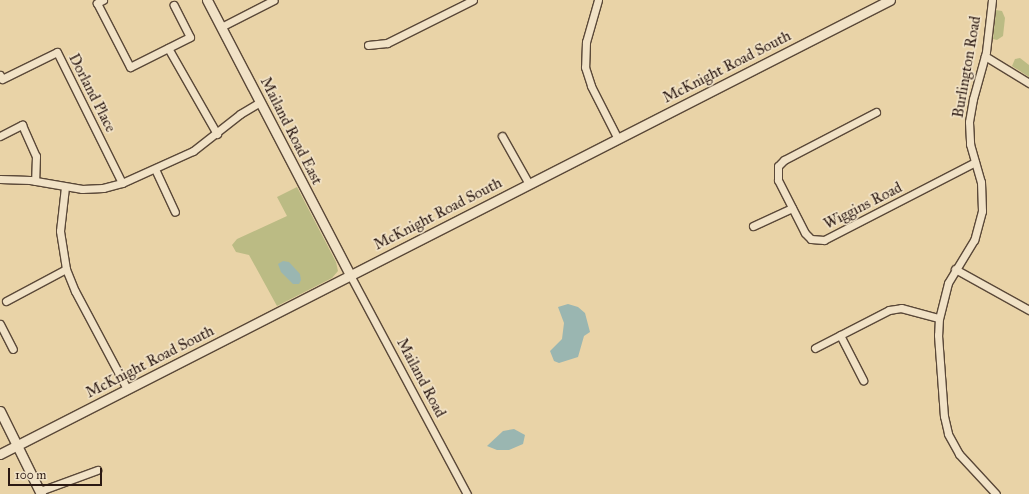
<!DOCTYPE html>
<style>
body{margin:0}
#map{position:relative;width:1029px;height:494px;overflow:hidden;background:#e9d3a7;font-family:"IM FELL Great Primer",serif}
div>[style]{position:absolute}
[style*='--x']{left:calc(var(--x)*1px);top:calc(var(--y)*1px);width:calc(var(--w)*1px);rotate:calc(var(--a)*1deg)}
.green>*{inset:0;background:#bbbb84}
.water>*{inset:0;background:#9ab6b1}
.roads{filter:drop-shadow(1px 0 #5a4838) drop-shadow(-1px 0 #5a4838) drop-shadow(0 1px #5a4838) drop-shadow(0 -1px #5a4838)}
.street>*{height:7px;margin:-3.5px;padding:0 3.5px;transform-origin:3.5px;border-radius:3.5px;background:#f1e2c6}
.secondary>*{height:9px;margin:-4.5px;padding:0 4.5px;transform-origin:4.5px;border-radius:4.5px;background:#f1e2c6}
span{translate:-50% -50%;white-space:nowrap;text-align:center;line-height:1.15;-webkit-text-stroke:3.5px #f1e2c6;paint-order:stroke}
.street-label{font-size:15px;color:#2b1913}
.scale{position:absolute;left:8px;top:468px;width:94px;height:18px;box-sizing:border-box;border:2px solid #2b1913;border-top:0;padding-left:5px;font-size:12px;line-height:14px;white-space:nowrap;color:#2b1913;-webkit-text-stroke:3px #f1e2c6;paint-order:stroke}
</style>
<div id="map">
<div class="green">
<div style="clip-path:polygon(996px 10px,1002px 11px,1005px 18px,1003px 36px,997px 40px,993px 39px)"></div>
<div style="clip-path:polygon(1015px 59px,1020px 58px,1029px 65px,1029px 77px,1012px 66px)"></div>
<div style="clip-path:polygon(297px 187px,336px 262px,338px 271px,332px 278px,277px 306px,249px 255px,236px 252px,232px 245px,237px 239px,287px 216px,277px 197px)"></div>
</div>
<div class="water">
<div style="clip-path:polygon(283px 261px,289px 262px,300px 274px,301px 280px,299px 284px,293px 284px,281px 272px,278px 264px)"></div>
<div style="clip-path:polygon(568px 304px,578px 307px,585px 313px,590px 332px,584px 336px,578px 357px,559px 363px,554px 361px,550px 351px,562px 339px,564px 323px,558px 307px)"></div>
<div style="clip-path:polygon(514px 429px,525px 435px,523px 444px,509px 450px,497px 450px,487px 446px,503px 431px)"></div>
</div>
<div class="roads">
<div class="street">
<div style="--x:103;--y:0;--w:7;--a:153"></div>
<div style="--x:97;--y:3;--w:72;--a:62.7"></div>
<div style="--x:130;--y:67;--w:67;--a:-26.6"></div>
<div style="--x:190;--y:37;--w:36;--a:-117"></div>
<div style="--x:598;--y:0;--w:44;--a:105.9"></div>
<div style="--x:586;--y:42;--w:25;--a:92"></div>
<div style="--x:585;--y:67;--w:20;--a:72"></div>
<div style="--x:591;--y:86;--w:59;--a:63"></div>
<div style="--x:992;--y:0;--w:52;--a:96.6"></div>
<div style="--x:986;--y:52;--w:49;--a:105.5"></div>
<div style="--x:973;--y:99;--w:23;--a:100"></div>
<div style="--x:969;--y:122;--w:22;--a:87"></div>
<div style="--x:970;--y:144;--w:40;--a:74"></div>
<div style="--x:981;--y:182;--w:29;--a:88"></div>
<div style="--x:982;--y:211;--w:30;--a:105"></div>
<div style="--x:974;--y:240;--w:50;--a:121.2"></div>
<div style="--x:948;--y:283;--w:36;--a:104"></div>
<div style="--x:939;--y:318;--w:17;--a:93"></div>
<div style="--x:938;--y:335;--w:81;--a:85.8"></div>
<div style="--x:944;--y:416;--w:18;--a:77"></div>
<div style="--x:948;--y:434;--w:23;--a:61"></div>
<div style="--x:959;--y:454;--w:54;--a:47.2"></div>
<div style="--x:221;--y:27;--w:59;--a:-27"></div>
<div style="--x:368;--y:45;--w:19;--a:-6"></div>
<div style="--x:387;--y:43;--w:96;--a:-26.6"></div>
<div style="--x:168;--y:48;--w:99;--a:60.3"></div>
<div style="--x:985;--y:56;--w:52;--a:31.5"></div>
<div style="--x:0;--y:75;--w:4;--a:63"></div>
<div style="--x:2;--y:79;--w:61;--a:-26.1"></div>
<div style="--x:57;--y:52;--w:146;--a:63.6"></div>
<div style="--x:876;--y:112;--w:104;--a:152.4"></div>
<div style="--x:784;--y:160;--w:8;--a:135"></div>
<div style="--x:778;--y:166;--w:14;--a:90"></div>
<div style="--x:778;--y:180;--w:59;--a:63"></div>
<div style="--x:805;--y:233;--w:8;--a:45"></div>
<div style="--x:811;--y:239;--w:13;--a:4"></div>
<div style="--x:824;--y:240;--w:170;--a:-27.3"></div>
<div style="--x:0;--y:136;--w:25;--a:-27"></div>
<div style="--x:22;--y:125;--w:34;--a:66"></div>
<div style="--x:36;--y:156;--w:25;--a:92"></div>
<div style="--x:502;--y:136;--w:55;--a:60.6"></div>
<div style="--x:155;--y:169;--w:47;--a:65.1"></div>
<div style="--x:0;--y:179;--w:30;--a:2"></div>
<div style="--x:30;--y:180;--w:53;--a:9.8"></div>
<div style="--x:82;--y:189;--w:21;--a:-3"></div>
<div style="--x:103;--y:188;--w:20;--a:-15"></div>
<div style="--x:122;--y:183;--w:78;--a:-24.3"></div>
<div style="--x:193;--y:151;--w:60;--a:-38.2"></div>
<div style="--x:240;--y:114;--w:23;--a:-31"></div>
<div style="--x:65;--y:187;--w:44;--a:96.5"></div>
<div style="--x:60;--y:231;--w:38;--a:81"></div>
<div style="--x:66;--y:269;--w:24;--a:68"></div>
<div style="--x:75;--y:291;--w:111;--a:62"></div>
<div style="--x:753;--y:226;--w:43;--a:-24.8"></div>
<div style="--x:955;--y:269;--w:85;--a:29"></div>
<div style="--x:350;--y:275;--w:248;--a:61.9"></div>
<div style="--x:6;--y:301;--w:68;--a:-28.1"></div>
<div style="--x:0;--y:324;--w:28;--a:63"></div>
<div style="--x:840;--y:335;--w:51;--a:62.9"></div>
<div style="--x:815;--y:348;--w:83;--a:-27.2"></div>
<div style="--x:889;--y:310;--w:12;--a:-9"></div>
<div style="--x:901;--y:308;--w:39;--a:15"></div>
<div style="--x:40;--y:491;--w:61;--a:-20.2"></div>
</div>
<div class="secondary">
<div style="--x:207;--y:0;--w:310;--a:62.5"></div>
<div style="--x:0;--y:411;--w:93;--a:63.7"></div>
<div style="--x:0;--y:454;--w:999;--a:-27.03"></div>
</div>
</div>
<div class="street-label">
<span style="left:727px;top:67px;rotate:-27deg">McKnight Road South</span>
<span style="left:967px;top:67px;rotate:-80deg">Burlington Road</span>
<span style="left:92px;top:93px;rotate:63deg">Dorland Place</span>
<span style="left:291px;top:131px;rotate:63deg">Mailand Road East</span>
<span style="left:863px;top:206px;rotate:-27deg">Wiggins Road</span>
<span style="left:438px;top:214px;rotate:-27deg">McKnight Road South</span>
<span style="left:150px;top:362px;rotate:-27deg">McKnight Road South</span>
<span style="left:421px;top:378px;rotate:62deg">Mailand Road</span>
</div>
<div class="scale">100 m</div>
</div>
